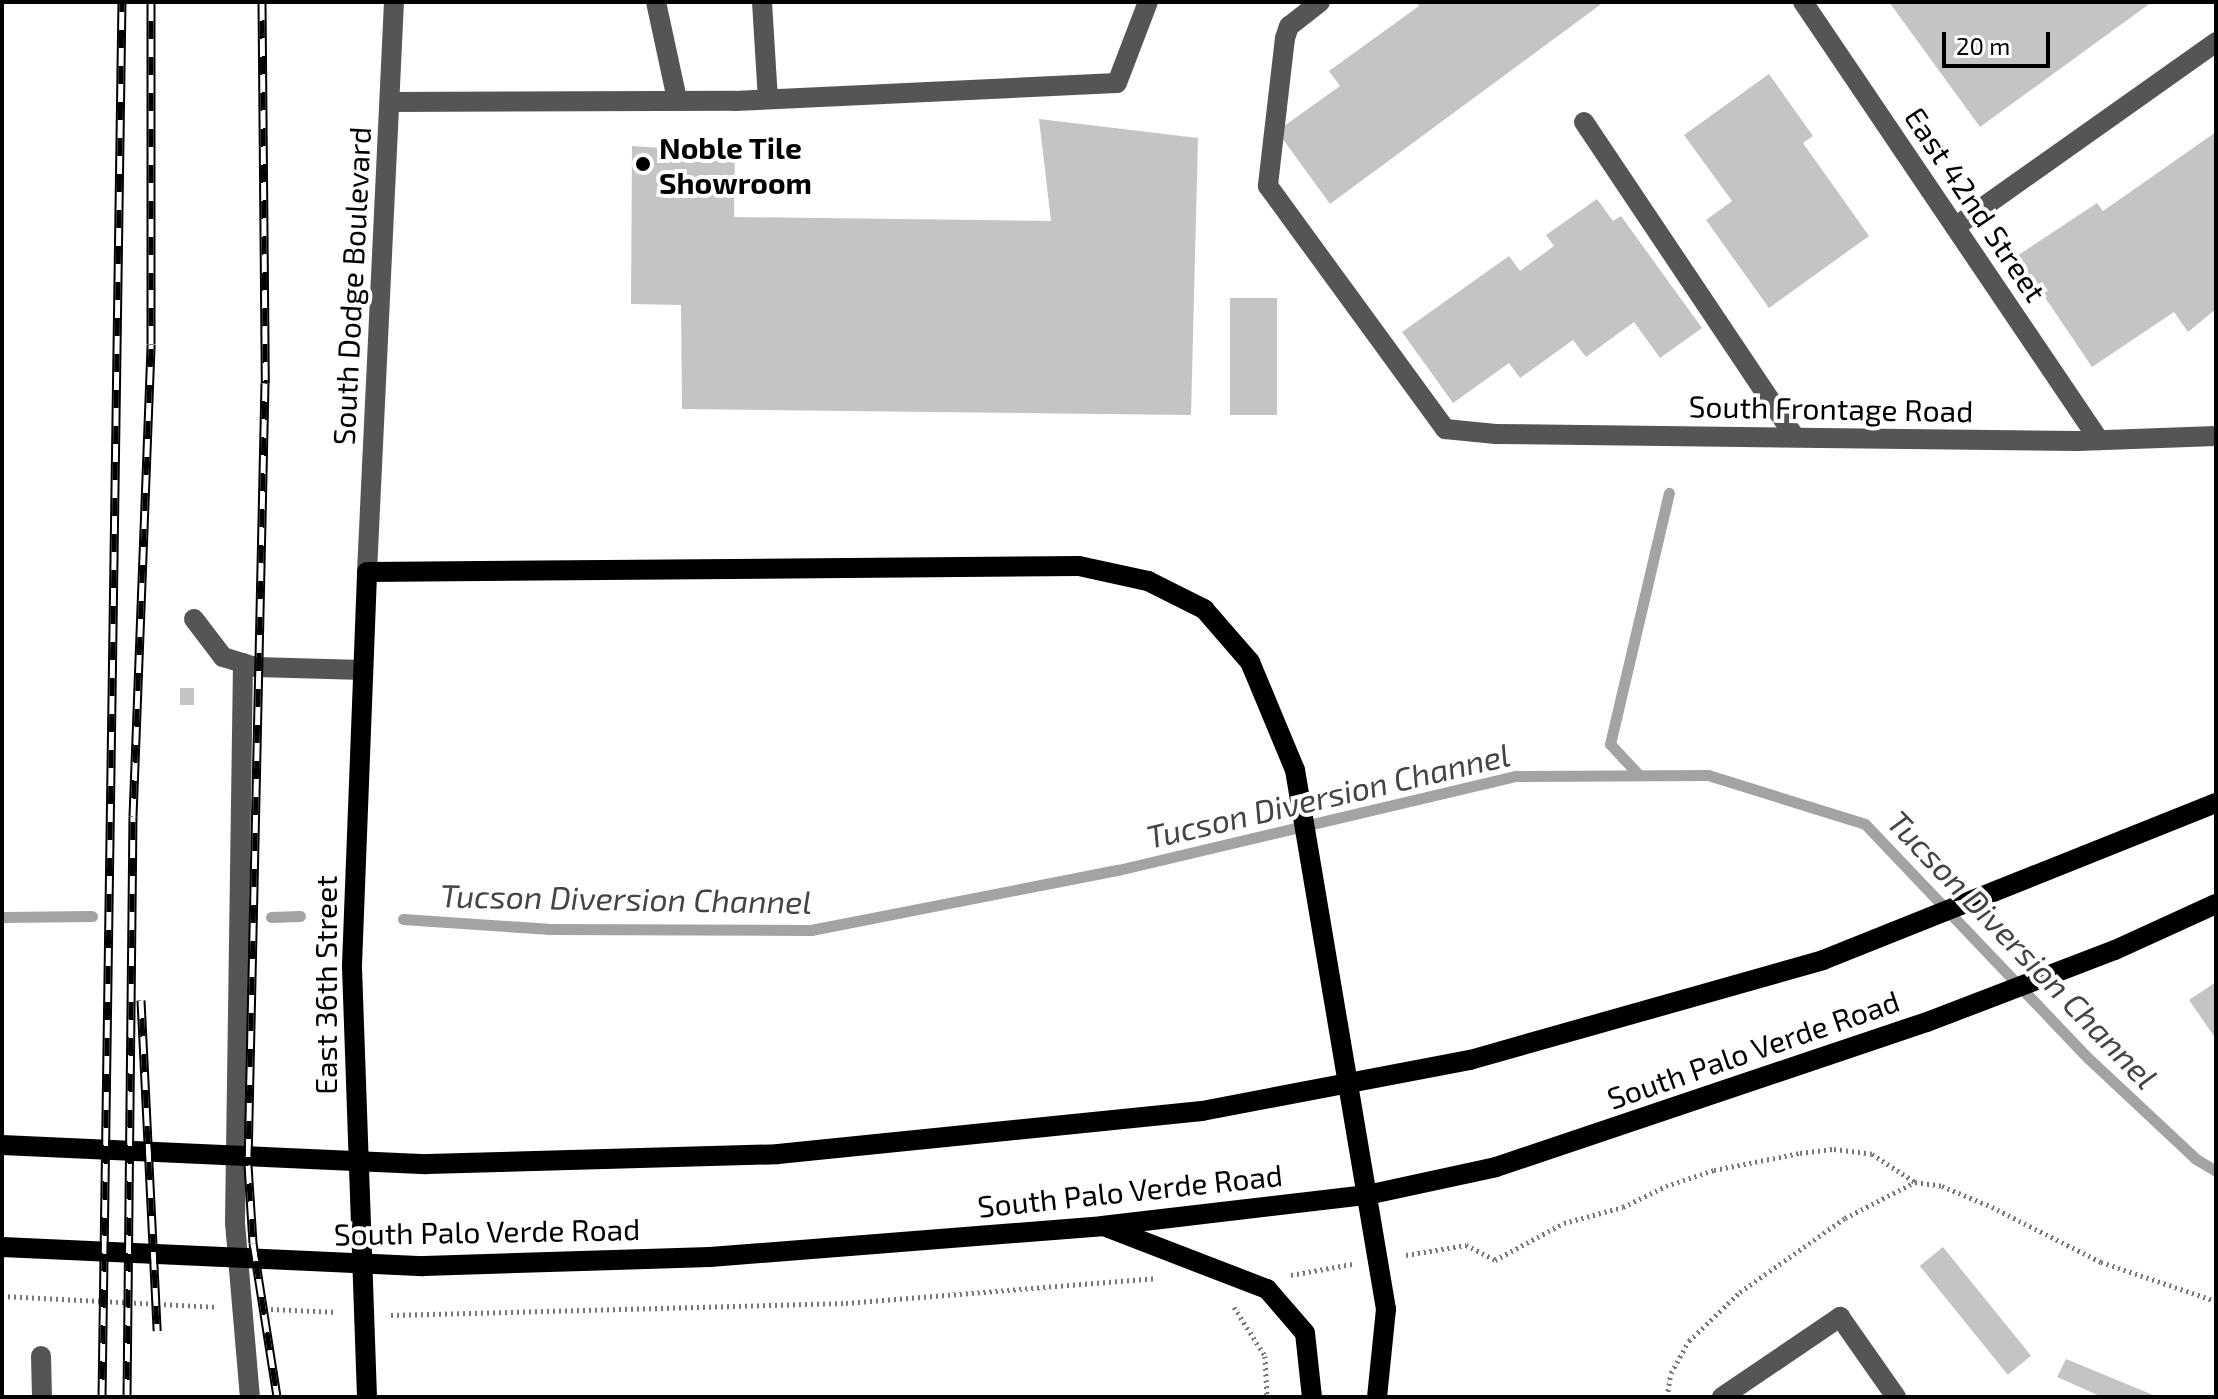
<!DOCTYPE html>
<style>
body{margin:0}
#map{position:relative;width:2218px;height:1399px;overflow:hidden;background:#fff;font-family:"Exo 2",sans-serif}
div>[style]{position:absolute}
[style*='--x']{left:calc(var(--x)*1px);top:calc(var(--y)*1px);width:calc(var(--w)*1px);rotate:calc(var(--a)*1deg)}
.stream>*{height:11px;margin:-5.5px;padding:0 5.5px;transform-origin:5.5px;border-radius:5.5px;background:#a3a3a3}
.building>*{inset:0;background:#c4c4c4;transform-origin:0 0}
.path>*{height:5px;margin-top:-2.5px;transform-origin:0;background:repeating-linear-gradient(90deg,#777 0 2px,transparent 0 6px)}
.minor>*{height:20px;margin:-10px;padding:0 10px;transform-origin:10px;border-radius:10px;background:#555}
.major>*{height:20px;margin:-10px;padding:0 10px;transform-origin:10px;border-radius:10px;background:#000}
.rail>*{height:9px;margin-top:-4.5px;transform-origin:0;background:repeating-linear-gradient(90deg,#fff 0 18px,#000 0 36px);box-sizing:border-box;border-block:2px solid #000}
.dots>*{width:22px;height:22px;translate:-50% -50%;box-sizing:border-box;border:4px solid #fff;border-radius:50%}
span{translate:-50% -50%;white-space:nowrap;text-align:center;line-height:1.15;-webkit-text-stroke:8px #fff;paint-order:stroke}
.poi-label{font-size:30px;color:#000;font-weight:700}
.left{translate:0 -50%;text-align:left}
.street-label{font-size:30px;color:#000}
.water-label{font-size:32px;color:#444;font-style:italic}
.frame{position:absolute;inset:0;border:4px solid #000;pointer-events:none}
.scale{position:absolute;left:1942px;top:32px;width:108px;height:36px;box-sizing:border-box;border:4px solid #000;border-top:0;padding-left:10px;font-size:24px;line-height:28px;white-space:nowrap;color:#000;-webkit-text-stroke:6px #fff;paint-order:stroke}
</style>
<div id="map">
<div class="stream">
<div style="--x:1639;--y:775;--w:42;--a:-133.1"></div>
<div style="--x:1610;--y:744;--w:258;--a:-76.8"></div>
<div style="--x:2;--y:917;--w:90;--a:-0.6"></div>
<div style="--x:271;--y:917;--w:29;--a:-2"></div>
<div style="--x:403;--y:919;--w:145;--a:3.9"></div>
<div style="--x:548;--y:929;--w:263;--a:0.2"></div>
<div style="--x:811;--y:930;--w:313;--a:-11.1"></div>
<div style="--x:1118;--y:870;--w:410;--a:-13.3"></div>
<div style="--x:1517;--y:776;--w:191;--a:-0.3"></div>
<div style="--x:1708;--y:775;--w:164;--a:17.3"></div>
<div style="--x:1865;--y:824;--w:323;--a:46.4"></div>
<div style="--x:2088;--y:1058;--w:148;--a:43.1"></div>
<div style="--x:2196;--y:1159;--w:23;--a:31"></div>
</div>
<div class="building">
<div style="clip-path:polygon(1416px 2px,1604px 2px,1330px 204px,1277px 131px,1340px 86px,1329px 71px,1419px 6px)"></div>
<div style="clip-path:polygon(1889px 2px,2152px 2px,1980px 127px)"></div>
<div style="clip-path:polygon(1769px 74px,1813px 136px,1803px 143px,1869px 236px,1769px 308px,1706px 220px,1732px 201px,1684px 135px)"></div>
<div style="clip-path:polygon(1039px 119px,1198px 138px,1191px 415px,682px 409px,681px 305px,631px 304px,632px 146px,735px 153px,734px 217px,1051px 221px)"></div>
<div style="clip-path:polygon(2216px 132px,2216px 309px,2188px 332px,2174px 312px,2092px 367px,2017px 256px,2097px 203px,2103px 211px)"></div>
<div style="clip-path:polygon(1597px 199px,1613px 221px,1621px 216px,1702px 328px,1660px 358px,1634px 322px,1586px 357px,1573px 340px,1520px 378px,1509px 363px,1453px 403px,1402px 332px,1509px 256px,1520px 271px,1554px 246px,1546px 235px)"></div>
<div style="left:1277px;top:298px;width:117px;height:47px;rotate:90deg"></div>
<div style="left:180px;top:688px;width:14px;height:17px"></div>
<div style="clip-path:polygon(2216px 982px,2216px 1039px,2189px 1000px)"></div>
<div style="left:1943px;top:1247px;width:140px;height:30px;rotate:51deg"></div>
<div style="clip-path:polygon(2066px 1359px,2158px 1397px,2102px 1397px,2057px 1377px)"></div>
</div>
<div class="path">
<div style="--x:1406;--y:1255;--w:61;--a:-9.5"></div>
<div style="--x:1466;--y:1245;--w:33;--a:27"></div>
<div style="--x:1495;--y:1260;--w:78;--a:-28.2"></div>
<div style="--x:1564;--y:1223;--w:61;--a:-15.2"></div>
<div style="--x:1623;--y:1207;--w:48;--a:-26"></div>
<div style="--x:1666;--y:1186;--w:51;--a:-18.4"></div>
<div style="--x:1714;--y:1170;--w:88;--a:-11.2"></div>
<div style="--x:1800;--y:1153;--w:34;--a:-7"></div>
<div style="--x:1834;--y:1149;--w:38;--a:7"></div>
<div style="--x:1872;--y:1154;--w:51;--a:33.1"></div>
<div style="--x:1291;--y:1275;--w:62;--a:-10.2"></div>
<div style="--x:2;--y:1296;--w:215;--a:2.9"></div>
<div style="--x:1234;--y:1307;--w:58;--a:57.7"></div>
<div style="--x:1265;--y:1356;--w:41;--a:87.2"></div>
<div style="--x:271;--y:1309;--w:66;--a:2.6"></div>
<div style="--x:391;--y:1315;--w:455;--a:-1.5"></div>
<div style="--x:846;--y:1303;--w:310;--a:-4.6"></div>
<div style="--x:1667;--y:1397;--w:24;--a:-81"></div>
<div style="--x:1671;--y:1373;--w:37;--a:-61"></div>
<div style="--x:1689;--y:1341;--w:71;--a:-43.9"></div>
<div style="--x:1740;--y:1292;--w:128;--a:-35.2"></div>
<div style="--x:1845;--y:1218;--w:79;--a:-27.2"></div>
<div style="--x:1915;--y:1182;--w:27;--a:8"></div>
<div style="--x:1942;--y:1186;--w:54;--a:22.8"></div>
<div style="--x:1992;--y:1207;--w:122;--a:26.8"></div>
<div style="--x:2101;--y:1262;--w:121;--a:18.7"></div>
</div>
<div class="minor">
<div style="--x:656;--y:2;--w:99;--a:77.8"></div>
<div style="--x:762;--y:2;--w:97;--a:86.5"></div>
<div style="--x:1320;--y:2;--w:39;--a:142"></div>
<div style="--x:1289;--y:26;--w:13;--a:108"></div>
<div style="--x:1285;--y:38;--w:149;--a:96.6"></div>
<div style="--x:1268;--y:186;--w:301;--a:53.9"></div>
<div style="--x:1445;--y:429;--w:51;--a:5.6"></div>
<div style="--x:1496;--y:434;--w:582;--a:0.69"></div>
<div style="--x:2078;--y:441;--w:138;--a:-2.1"></div>
<div style="--x:1803;--y:2;--w:529;--a:55.95"></div>
<div style="--x:390;--y:102;--w:345;--a:-0.2"></div>
<div style="--x:735;--y:101;--w:382;--a:-2.7"></div>
<div style="--x:1117;--y:83;--w:87;--a:-69.1"></div>
<div style="--x:1584;--y:122;--w:379;--a:56.2"></div>
<div style="--x:1955;--y:227;--w:320;--a:-35.3"></div>
<div style="--x:367;--y:572;--w:571;--a:-87.29"></div>
<div style="--x:194;--y:619;--w:48;--a:52.7"></div>
<div style="--x:223;--y:657;--w:34;--a:17"></div>
<div style="--x:256;--y:667;--w:107;--a:1.6"></div>
<div style="--x:243;--y:663;--w:560;--a:90.82"></div>
<div style="--x:235;--y:1223;--w:175;--a:85.1"></div>
<div style="--x:41;--y:1356;--w:41;--a:88.6"></div>
<div style="--x:1722;--y:1397;--w:143;--a:-34.1"></div>
<div style="--x:1840;--y:1317;--w:98;--a:55"></div>
</div>
<div class="major">
<div style="--x:2;--y:1145;--w:425;--a:2.6"></div>
<div style="--x:427;--y:1164;--w:351;--a:-1.6"></div>
<div style="--x:778;--y:1154;--w:426;--a:-5.8"></div>
<div style="--x:1202;--y:1111;--w:273;--a:-10.8"></div>
<div style="--x:1470;--y:1060;--w:367;--a:-15.8"></div>
<div style="--x:1823;--y:960;--w:423;--a:-21.8"></div>
<div style="--x:1106;--y:1227;--w:173;--a:21.1"></div>
<div style="--x:1267;--y:1289;--w:58;--a:49.2"></div>
<div style="--x:1305;--y:1333;--w:64;--a:83.8"></div>
<div style="--x:2;--y:1247;--w:422;--a:2.6"></div>
<div style="--x:424;--y:1266;--w:286;--a:-1.8"></div>
<div style="--x:710;--y:1257;--w:393;--a:-4.5"></div>
<div style="--x:1102;--y:1226;--w:267;--a:-6.7"></div>
<div style="--x:1367;--y:1195;--w:132;--a:-12.2"></div>
<div style="--x:1496;--y:1167;--w:455;--a:-18.6"></div>
<div style="--x:1927;--y:1022;--w:201;--a:-21"></div>
<div style="--x:2115;--y:950;--w:111;--a:-24.5"></div>
<div style="--x:367;--y:1397;--w:432;--a:-92"></div>
<div style="--x:352;--y:965;--w:393;--a:-87.8"></div>
<div style="--x:367;--y:572;--w:712;--a:-0.48"></div>
<div style="--x:1079;--y:566;--w:71;--a:12.3"></div>
<div style="--x:1148;--y:581;--w:63;--a:26.6"></div>
<div style="--x:1204;--y:609;--w:70;--a:49"></div>
<div style="--x:1250;--y:662;--w:117;--a:67.4"></div>
<div style="--x:1295;--y:770;--w:547;--a:80.42"></div>
<div style="--x:1386;--y:1309;--w:88;--a:95.8"></div>
</div>
<div class="rail">
<div style="--x:262;--y:2;--w:381;--a:89.5"></div>
<div style="--x:265;--y:383;--w:782;--a:91.25"></div>
<div style="--x:248;--y:1165;--w:78;--a:86.3"></div>
<div style="--x:253;--y:1243;--w:156;--a:81.1"></div>
<div style="--x:141;--y:1000;--w:331;--a:87.2"></div>
<div style="--x:102;--y:1397;--w:1395;--a:-89.18"></div>
<div style="--x:127;--y:1397;--w:581;--a:-89.41"></div>
<div style="--x:133;--y:816;--w:472;--a:-87.8"></div>
<div style="--x:151;--y:344;--w:342;--a:-90"></div>
</div>
<div class="dots">
<div style="left:643px;top:164px;background:#000"></div>
</div>
<div class="poi-label">
<span class="left" style="left:659px;top:164px">Noble Tile<br>Showroom</span>
</div>
<div class="street-label">
<span style="left:1976px;top:204px;rotate:56deg">East 42nd Street</span>
<span style="left:351px;top:286px;rotate:-87deg">South Dodge Boulevard</span>
<span style="left:1831px;top:408px;rotate:1deg">South Frontage Road</span>
<span style="left:325px;top:985px;rotate:-90deg">East 36th Street</span>
<span style="left:1753px;top:1049px;rotate:-19deg">South Palo Verde Road</span>
<span style="left:1130px;top:1190px;rotate:-6deg">South Palo Verde Road</span>
<span style="left:487px;top:1231px;rotate:-1deg">South Palo Verde Road</span>
</div>
<div class="water-label">
<span style="left:1328px;top:795px;rotate:-13deg">Tucson Diversion Channel</span>
<span style="left:626px;top:898px;rotate:1deg">Tucson Diversion Channel</span>
<span style="left:2023px;top:949px;rotate:46deg">Tucson Diversion Channel</span>
</div>
<div class="frame"></div>
<div class="scale">20 m</div>
</div>
